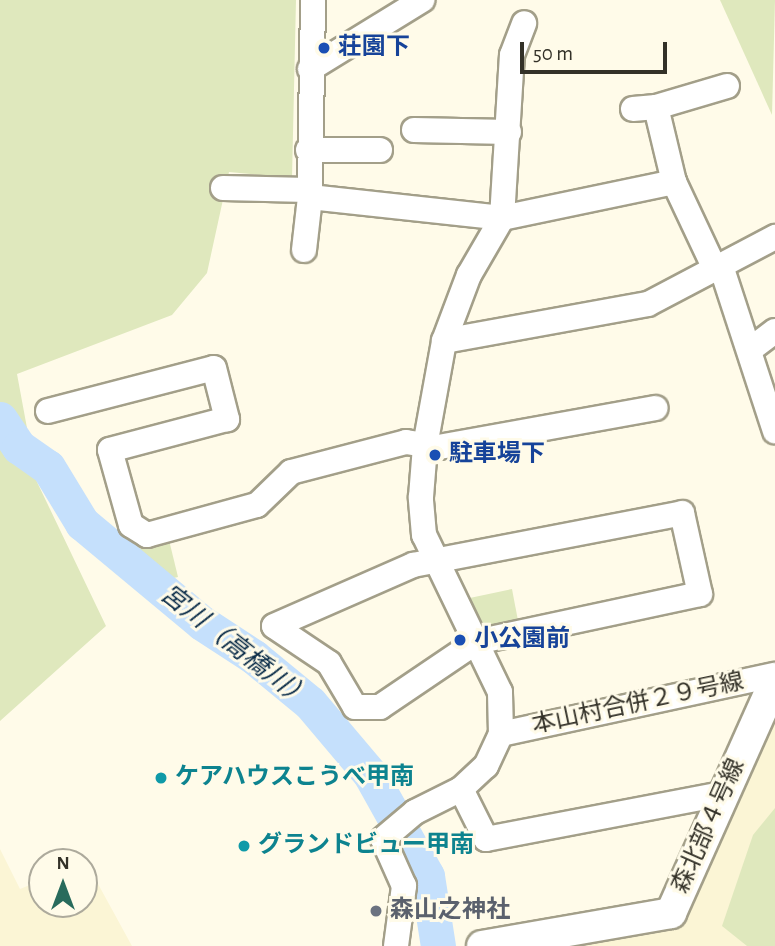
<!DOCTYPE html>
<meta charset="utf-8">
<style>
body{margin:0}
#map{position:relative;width:775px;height:946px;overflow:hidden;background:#fffbe9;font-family:"Alegreya Sans","Noto Sans JP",sans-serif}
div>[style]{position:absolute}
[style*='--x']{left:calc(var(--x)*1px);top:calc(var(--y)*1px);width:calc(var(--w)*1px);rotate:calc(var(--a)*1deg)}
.built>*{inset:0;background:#fbf5d5}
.green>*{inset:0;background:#dfe8bd}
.river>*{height:35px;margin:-17.5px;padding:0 17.5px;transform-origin:17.5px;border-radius:17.5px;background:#c5e0fc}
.roads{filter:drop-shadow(2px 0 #a39f89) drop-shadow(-2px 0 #a39f89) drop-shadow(0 2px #a39f89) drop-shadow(0 -2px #a39f89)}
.minor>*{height:24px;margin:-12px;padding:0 12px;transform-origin:12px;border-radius:12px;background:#fff}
.tertiary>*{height:30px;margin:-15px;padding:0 15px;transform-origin:15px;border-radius:15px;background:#fff}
.dots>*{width:19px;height:19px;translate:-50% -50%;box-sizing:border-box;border:4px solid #fffbe9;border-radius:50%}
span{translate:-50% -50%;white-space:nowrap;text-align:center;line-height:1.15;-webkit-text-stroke:6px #fffbe9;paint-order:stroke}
.transit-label{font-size:24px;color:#164399;font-weight:700}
.left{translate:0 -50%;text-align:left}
.street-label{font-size:24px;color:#333128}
.culture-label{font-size:24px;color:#0d838f;font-weight:700}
.worship-label{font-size:24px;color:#5b616d;font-weight:700}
.water-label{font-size:26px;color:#092b48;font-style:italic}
.north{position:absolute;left:28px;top:848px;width:70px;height:70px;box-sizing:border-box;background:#fffbe9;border:2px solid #adaa9c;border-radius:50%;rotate:0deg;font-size:19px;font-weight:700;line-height:28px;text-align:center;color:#333128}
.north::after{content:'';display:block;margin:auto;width:24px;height:32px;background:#286b5c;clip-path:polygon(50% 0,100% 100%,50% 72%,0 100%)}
.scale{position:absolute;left:520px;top:42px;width:147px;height:32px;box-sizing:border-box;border:4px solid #333128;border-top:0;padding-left:9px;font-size:21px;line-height:24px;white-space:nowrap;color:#333128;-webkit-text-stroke:5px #fffbe9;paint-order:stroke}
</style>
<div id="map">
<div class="built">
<div style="clip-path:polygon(775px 709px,775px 946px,563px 946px,673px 926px)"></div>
<div style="clip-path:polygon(0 849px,20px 889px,42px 880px,42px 904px,84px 904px,86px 862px,132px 946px,0 946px)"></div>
</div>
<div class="green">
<div style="clip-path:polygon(0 0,296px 0,292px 178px,229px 172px,207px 273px,172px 315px,17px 374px,37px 482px,106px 626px,0 721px)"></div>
<div style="clip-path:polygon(720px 0,775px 0,772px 115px)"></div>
<div style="clip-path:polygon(169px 540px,178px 577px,165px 580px,137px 556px,134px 548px)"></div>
<div style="clip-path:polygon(512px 589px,519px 626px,499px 631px,476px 625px,465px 599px)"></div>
<div style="clip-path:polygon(775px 808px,775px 946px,747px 946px,722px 926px,753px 835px)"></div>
</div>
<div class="river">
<div style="--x:0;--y:419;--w:34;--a:56"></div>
<div style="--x:19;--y:447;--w:35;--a:35"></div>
<div style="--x:48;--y:467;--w:66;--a:58.7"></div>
<div style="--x:82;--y:523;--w:156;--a:39.8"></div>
<div style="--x:202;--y:623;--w:62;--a:33.2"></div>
<div style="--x:254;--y:657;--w:72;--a:39.4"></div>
<div style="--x:310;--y:703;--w:93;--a:49.8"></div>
<div style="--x:370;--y:774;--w:117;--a:60.8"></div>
<div style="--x:427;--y:876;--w:71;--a:81.1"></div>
</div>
<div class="roads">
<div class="minor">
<div style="--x:313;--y:0;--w:197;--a:90.9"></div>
<div style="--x:310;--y:197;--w:193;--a:6.2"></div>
<div style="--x:502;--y:218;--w:176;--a:-11.8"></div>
<div style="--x:310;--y:69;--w:132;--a:-31.6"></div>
<div style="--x:633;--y:109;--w:23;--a:-5"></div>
<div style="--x:414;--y:130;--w:95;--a:1.2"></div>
<div style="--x:308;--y:150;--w:72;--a:0"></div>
<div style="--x:223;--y:188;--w:85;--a:1.3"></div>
<div style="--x:304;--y:250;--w:53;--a:-83.5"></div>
<div style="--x:721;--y:266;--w:174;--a:71.9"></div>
<div style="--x:715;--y:269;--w:96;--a:-115.2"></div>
<div style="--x:674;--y:182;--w:77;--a:-103.5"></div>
<div style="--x:656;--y:107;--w:74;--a:-16.5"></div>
<div style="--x:444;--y:341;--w:207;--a:-10.3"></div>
<div style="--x:648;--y:304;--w:144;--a:-27.8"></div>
<div style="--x:751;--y:349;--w:30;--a:-37"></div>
<div style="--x:48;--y:411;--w:171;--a:-14.5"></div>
<div style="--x:214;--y:368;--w:53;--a:75.7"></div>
<div style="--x:227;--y:419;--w:121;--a:165.2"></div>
<div style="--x:110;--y:450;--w:78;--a:74.4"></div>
<div style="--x:131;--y:525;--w:19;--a:32"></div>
<div style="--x:147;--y:535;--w:114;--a:-15.3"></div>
<div style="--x:257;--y:505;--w:47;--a:-44.1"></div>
<div style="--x:291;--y:472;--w:119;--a:-14.6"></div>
<div style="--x:406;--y:442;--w:33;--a:9"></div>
<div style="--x:439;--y:447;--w:220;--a:-10.2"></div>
<div style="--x:682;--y:513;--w:83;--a:77.5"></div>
<div style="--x:700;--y:594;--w:229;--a:167.9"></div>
<div style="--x:476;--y:642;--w:116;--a:145.9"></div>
<div style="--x:380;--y:707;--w:25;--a:180"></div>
<div style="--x:355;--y:707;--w:51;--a:-120.6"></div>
<div style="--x:329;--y:663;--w:66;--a:-146.1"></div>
<div style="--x:274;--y:626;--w:152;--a:-23.7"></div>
<div style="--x:413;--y:565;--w:274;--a:-10.9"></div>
<div style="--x:501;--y:734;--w:280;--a:-12.2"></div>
<div style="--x:461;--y:789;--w:56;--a:63.4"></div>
<div style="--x:486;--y:839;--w:240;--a:-10.8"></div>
<div style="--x:396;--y:946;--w:61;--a:-82.4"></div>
<div style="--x:404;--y:886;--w:51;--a:-114.1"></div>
<div style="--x:383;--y:839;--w:42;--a:-40.2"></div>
<div style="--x:415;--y:812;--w:51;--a:-26.6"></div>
<div style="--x:461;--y:789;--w:34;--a:-43"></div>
<div style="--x:486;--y:766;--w:35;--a:-65"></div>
<div style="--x:501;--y:734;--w:42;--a:-91.4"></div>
<div style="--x:500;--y:692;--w:174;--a:-115.8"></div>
<div style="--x:424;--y:535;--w:38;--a:-95"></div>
<div style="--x:421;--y:497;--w:51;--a:-85.5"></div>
<div style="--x:425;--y:446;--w:107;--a:-79.7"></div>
<div style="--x:444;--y:341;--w:71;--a:-69.3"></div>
<div style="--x:469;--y:275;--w:66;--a:-59.9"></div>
<div style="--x:502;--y:218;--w:163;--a:-86.5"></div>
<div style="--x:512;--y:55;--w:34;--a:-69"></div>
</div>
<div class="tertiary">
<div style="--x:482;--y:946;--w:192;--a:-9.9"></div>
<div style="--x:671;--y:913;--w:255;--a:-65.9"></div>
</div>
</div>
<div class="dots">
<div style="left:324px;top:48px;background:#1a4fb4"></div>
<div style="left:435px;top:455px;background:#1a4fb4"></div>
<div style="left:460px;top:640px;background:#1a4fb4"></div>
<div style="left:161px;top:778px;background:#0f9aa8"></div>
<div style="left:244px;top:846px;background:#0f9aa8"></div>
<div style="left:376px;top:911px;background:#6b7280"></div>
</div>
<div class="transit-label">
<span class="left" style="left:338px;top:48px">荘園下</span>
<span class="left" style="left:449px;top:455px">駐車場下</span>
<span class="left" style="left:474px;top:640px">小公園前</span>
</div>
<div class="street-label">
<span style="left:638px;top:704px;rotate:-12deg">本山村合併２９号線</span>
<span style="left:709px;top:826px;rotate:-66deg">森北部４号線</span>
</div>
<div class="culture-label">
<span class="left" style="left:175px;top:778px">ケアハウスこうべ甲南</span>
<span class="left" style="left:258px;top:846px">グランドビュー甲南</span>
</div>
<div class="worship-label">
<span class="left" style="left:390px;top:911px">森山之神社</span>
</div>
<div class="water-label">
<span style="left:235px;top:647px;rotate:38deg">宮川（高橋川）</span>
</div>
<div class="north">N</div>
<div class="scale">50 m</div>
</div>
